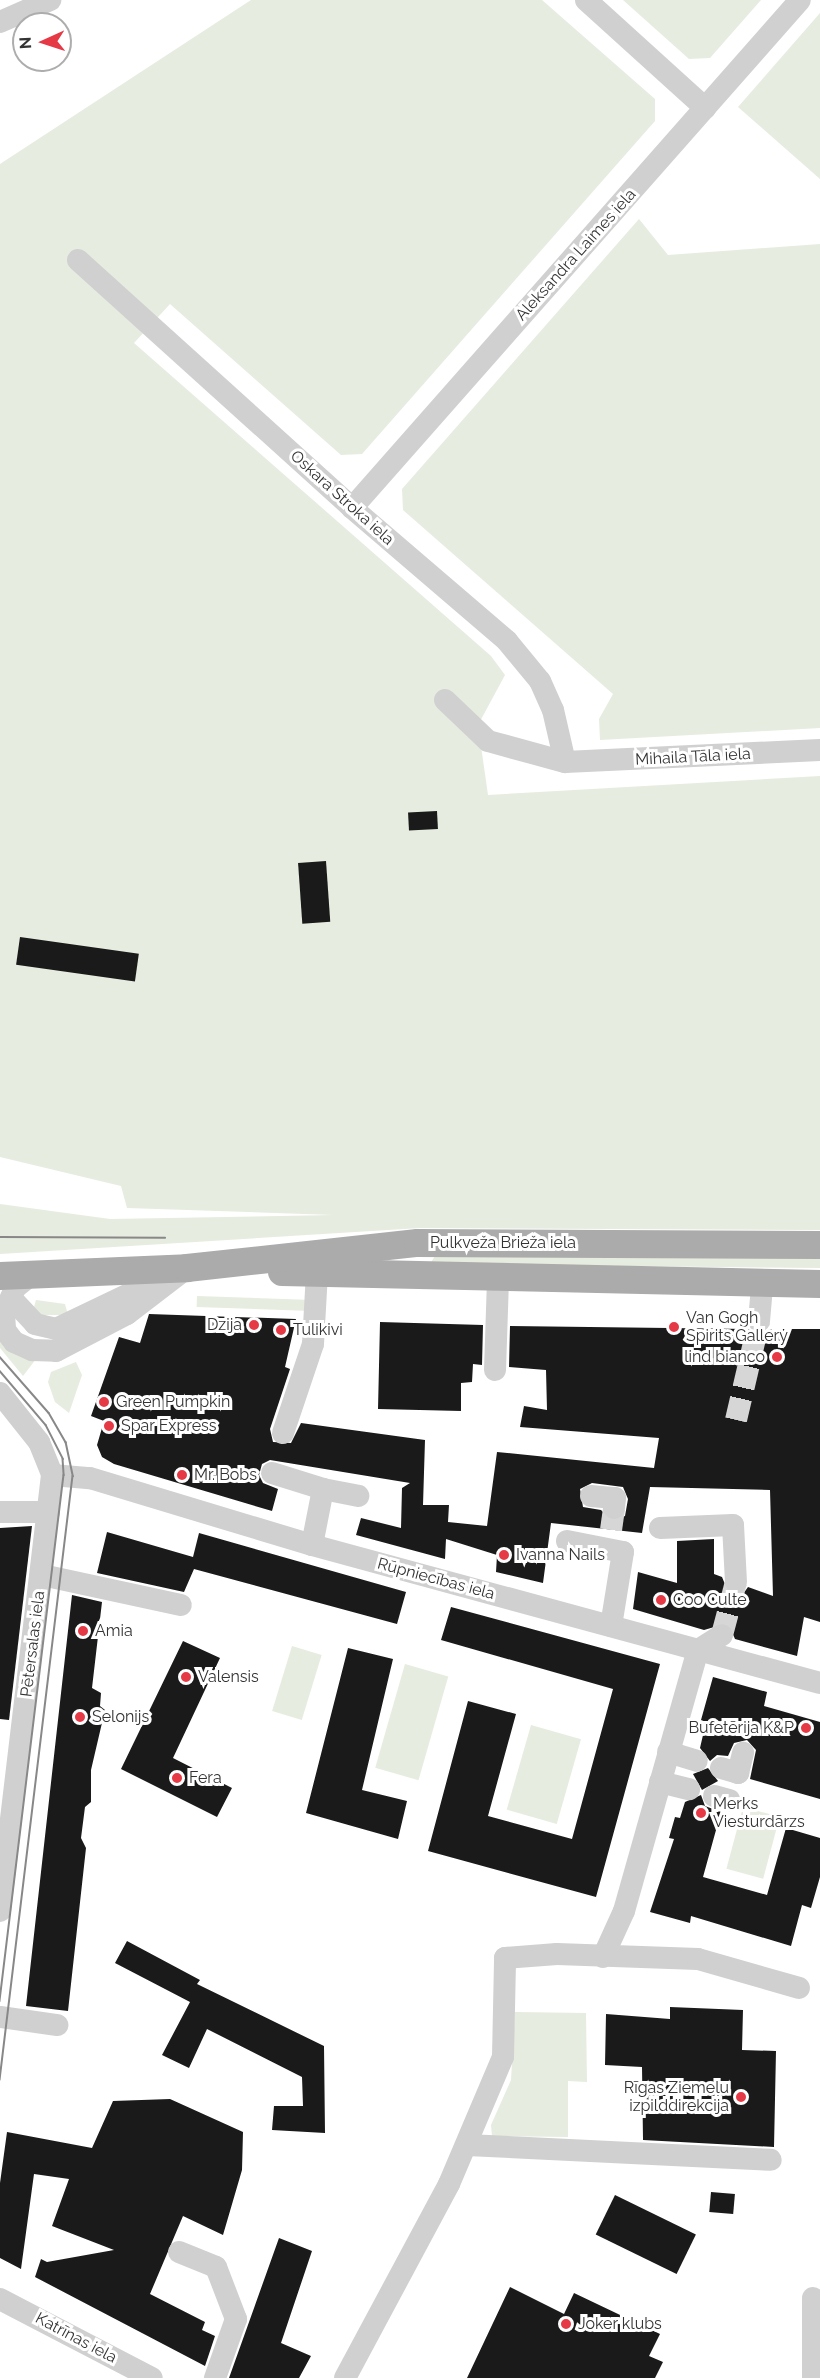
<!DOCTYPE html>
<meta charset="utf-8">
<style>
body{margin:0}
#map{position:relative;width:820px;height:2378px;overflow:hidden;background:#fff;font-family:Raleway,sans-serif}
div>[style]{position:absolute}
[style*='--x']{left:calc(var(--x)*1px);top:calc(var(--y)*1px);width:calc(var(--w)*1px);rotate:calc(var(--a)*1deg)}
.green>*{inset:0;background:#e6ecdf;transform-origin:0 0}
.building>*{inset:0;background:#1a1a1a;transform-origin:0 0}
.minor-tunnel>*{height:22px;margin-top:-11px;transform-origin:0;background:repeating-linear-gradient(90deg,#d6d6d6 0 22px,transparent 0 33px)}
.minor>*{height:22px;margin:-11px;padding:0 11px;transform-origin:11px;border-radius:11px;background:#d0d0d0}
.major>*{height:28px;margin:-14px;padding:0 14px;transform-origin:14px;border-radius:14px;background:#ababab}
.tram>*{height:1.5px;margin:-0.75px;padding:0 0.75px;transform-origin:0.75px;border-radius:0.75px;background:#888}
.dots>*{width:16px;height:16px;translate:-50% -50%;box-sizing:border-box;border:3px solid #fff;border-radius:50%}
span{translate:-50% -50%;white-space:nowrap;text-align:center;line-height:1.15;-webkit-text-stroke:6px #fff;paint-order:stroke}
.street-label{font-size:16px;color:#333}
.poi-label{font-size:16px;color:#333}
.left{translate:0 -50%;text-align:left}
.right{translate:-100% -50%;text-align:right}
.north{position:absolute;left:12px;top:12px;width:60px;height:60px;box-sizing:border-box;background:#fff;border:2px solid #adadad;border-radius:50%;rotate:267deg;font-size:16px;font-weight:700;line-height:24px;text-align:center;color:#333}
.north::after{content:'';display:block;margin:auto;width:21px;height:27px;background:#e63946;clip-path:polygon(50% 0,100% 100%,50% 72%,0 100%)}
</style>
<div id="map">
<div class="green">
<div style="clip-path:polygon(251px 0,542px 0,655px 99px,655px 121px,362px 454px,341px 455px,170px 304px,134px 343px,491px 656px,505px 675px,478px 725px,488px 795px,820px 776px,820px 1230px,420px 1228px,0 1254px,0 1204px,110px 1219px,334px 1215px,127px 1208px,121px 1186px,0 1157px,0 164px)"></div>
<div style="clip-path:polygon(623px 0,761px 0,710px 58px,689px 59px)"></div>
<div style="clip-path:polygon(820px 13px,820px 179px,738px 107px)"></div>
<div style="clip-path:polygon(639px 219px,668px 255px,820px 244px,820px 728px,600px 740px,599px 719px,613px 694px,403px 510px,402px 489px)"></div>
<div style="clip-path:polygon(435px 1256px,820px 1257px,820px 1268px,430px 1264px)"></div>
<div style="left:197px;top:1296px;width:108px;height:11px;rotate:2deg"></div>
<div style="clip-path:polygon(36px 1300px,65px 1304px,68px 1315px,40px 1315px,34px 1307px)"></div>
<div style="clip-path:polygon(0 1338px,36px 1359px,23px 1376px,0 1348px)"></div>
<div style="clip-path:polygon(76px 1362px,82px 1375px,69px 1413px,55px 1402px,48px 1382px,51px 1372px)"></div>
<div style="left:292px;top:1646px;width:31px;height:68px;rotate:17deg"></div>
<div style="left:405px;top:1664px;width:45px;height:108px;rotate:16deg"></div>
<div style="left:531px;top:1725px;width:52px;height:88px;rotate:16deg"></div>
<div style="left:743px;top:1807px;width:38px;height:64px;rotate:15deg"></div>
<div style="clip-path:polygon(515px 2012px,586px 2013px,587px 2082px,568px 2081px,568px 2137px,492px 2136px,491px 2125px,511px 2080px)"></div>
</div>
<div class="building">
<div style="left:437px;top:811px;width:18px;height:29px;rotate:87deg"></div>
<div style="left:326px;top:861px;width:61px;height:28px;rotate:86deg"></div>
<div style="left:20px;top:937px;width:120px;height:28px;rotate:8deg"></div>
<div style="clip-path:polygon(evenodd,149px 1314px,296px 1319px,285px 1367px,290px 1369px,270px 1429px,273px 1442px,291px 1443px,301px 1423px,425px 1440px,423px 1505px,449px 1505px,448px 1522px,487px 1526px,497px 1452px,654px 1468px,659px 1438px,520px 1427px,524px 1406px,547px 1410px,546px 1370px,509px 1367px,510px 1326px,748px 1329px,759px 1334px,770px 1329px,820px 1329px,820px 1622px,804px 1617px,797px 1656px,735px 1639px,728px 1623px,704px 1630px,633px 1609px,638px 1572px,677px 1583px,677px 1541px,714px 1539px,714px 1574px,722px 1577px,729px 1594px,743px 1594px,748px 1587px,773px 1596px,770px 1490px,650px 1487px,642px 1533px,551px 1523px,543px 1583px,496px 1572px,497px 1555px,446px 1539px,445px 1559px,356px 1535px,361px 1518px,401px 1528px,402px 1488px,410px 1483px,270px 1460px,262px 1464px,259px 1475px,263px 1483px,278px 1489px,272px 1511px,114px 1464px,102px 1457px,97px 1445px,104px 1421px,91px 1416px,119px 1337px,140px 1343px,149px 1314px,592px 1483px,623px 1487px,628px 1499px,625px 1516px,612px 1521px,601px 1510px,583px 1507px,580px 1489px,592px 1483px)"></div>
<div style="clip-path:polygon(380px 1322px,483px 1325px,482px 1365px,473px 1364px,472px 1382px,461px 1383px,461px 1411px,378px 1409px)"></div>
<div style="clip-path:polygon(32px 1526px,9px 1720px,0 1719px,0 1528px)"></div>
<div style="clip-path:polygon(107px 1532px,193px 1557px,199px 1533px,406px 1592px,397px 1624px,194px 1569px,184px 1592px,97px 1573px)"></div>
<div style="clip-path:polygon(72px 1595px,102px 1602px,92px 1688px,101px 1693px,100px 1706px,105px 1710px,91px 1770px,91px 1802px,85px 1807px,81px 1838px,86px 1848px,68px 2011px,26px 2006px)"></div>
<div style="clip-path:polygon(451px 1607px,660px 1664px,596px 1897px,428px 1851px,468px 1701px,516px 1714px,488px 1816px,572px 1839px,613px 1689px,441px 1640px)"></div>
<div style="clip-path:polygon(183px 1641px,220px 1658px,173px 1758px,232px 1788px,217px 1817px,121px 1769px)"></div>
<div style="clip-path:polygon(348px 1648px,393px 1659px,362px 1790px,407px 1801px,398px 1839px,306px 1813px)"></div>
<div style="clip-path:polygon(713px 1677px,767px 1692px,764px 1706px,820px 1722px,820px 1799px,750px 1779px,756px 1750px,747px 1740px,734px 1743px,728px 1756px,717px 1755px,710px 1761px,700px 1748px,706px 1722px,701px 1720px)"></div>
<div style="clip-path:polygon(708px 1768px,718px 1781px,702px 1790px,693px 1774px)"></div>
<div style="clip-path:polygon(701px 1795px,705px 1806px,721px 1812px,703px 1877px,767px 1895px,786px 1828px,820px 1838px,820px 1877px,811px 1908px,802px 1905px,791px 1946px,691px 1916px,690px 1923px,650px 1912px,674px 1839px,669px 1838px,675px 1817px,680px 1818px,685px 1802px)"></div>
<div style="clip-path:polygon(127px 1941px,200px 1980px,197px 1984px,324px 2046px,325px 2133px,272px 2130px,274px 2106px,303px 2106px,302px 2077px,207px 2029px,189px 2068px,162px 2055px,190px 2002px,115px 1963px)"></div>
<div style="clip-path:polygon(670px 2007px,743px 2010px,742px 2050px,776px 2051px,774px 2147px,643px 2140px,642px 2067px,605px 2065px,606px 2014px,670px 2019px)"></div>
<div style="clip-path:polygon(170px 2099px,243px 2132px,242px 2170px,223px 2235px,183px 2216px,150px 2294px,205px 2322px,202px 2330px,215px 2336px,205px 2366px,35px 2277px,41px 2259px,47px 2262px,114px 2250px,52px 2226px,69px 2179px,34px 2174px,21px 2269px,0 2258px,0 2183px,7px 2132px,92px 2148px,113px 2101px)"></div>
<div style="left:711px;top:2192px;width:24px;height:20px;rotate:5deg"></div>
<div style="left:615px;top:2195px;width:90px;height:44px;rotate:26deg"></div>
<div style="clip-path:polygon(279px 2238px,312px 2251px,281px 2343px,311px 2356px,299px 2378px,229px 2378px)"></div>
<div style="clip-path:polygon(510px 2287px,564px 2314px,574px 2293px,660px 2334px,649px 2356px,663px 2362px,655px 2378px,467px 2378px)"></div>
</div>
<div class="minor-tunnel">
<div style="--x:736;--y:1420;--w:102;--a:-76.9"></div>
<div style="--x:611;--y:1530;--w:22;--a:-82"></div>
<div style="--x:722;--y:1635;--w:55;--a:-75.2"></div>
</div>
<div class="minor">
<div style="--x:586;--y:0;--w:161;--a:42.2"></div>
<div style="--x:0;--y:22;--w:55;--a:-23.7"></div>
<div style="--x:78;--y:260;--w:370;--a:42.1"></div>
<div style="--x:352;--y:508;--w:204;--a:40.6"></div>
<div style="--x:507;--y:641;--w:52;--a:50.5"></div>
<div style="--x:540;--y:681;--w:32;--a:66"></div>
<div style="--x:553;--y:710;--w:53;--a:77"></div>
<div style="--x:352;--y:508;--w:677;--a:-48.59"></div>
<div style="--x:445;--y:700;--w:59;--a:43.6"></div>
<div style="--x:488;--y:741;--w:80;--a:15.3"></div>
<div style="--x:565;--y:762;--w:255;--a:-2.7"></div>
<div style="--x:31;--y:1275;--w:21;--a:141"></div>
<div style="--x:15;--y:1288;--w:28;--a:113"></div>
<div style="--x:4;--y:1314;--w:16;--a:86"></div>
<div style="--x:5;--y:1330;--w:15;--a:53"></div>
<div style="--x:14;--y:1342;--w:20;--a:24"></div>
<div style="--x:32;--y:1350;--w:24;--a:2"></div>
<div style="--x:56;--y:1351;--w:80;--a:-27.5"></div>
<div style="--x:127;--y:1314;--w:76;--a:-37.5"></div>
<div style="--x:11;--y:1298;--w:35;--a:47"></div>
<div style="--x:35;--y:1324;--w:22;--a:13"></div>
<div style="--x:56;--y:1329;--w:106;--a:-25.6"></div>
<div style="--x:759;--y:1321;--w:38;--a:-85"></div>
<div style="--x:495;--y:1370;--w:91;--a:-88.1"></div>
<div style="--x:0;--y:1393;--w:63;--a:51.5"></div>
<div style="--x:39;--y:1442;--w:35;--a:68"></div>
<div style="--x:52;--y:1475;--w:439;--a:96.8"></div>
<div style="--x:283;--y:1433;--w:94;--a:-71.4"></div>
<div style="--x:313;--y:1344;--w:71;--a:-86.8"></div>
<div style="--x:272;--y:1473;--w:53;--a:17.4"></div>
<div style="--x:323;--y:1489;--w:57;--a:101.1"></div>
<div style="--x:52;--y:1475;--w:38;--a:5"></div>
<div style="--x:90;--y:1478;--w:232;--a:16.8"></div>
<div style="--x:312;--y:1545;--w:526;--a:15.2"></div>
<div style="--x:323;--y:1489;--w:36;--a:11"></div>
<div style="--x:591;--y:1496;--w:24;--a:5"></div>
<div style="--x:615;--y:1498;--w:10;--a:96"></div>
<div style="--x:0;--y:1512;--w:49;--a:0"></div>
<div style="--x:660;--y:1528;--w:73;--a:-2.4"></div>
<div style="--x:733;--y:1525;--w:57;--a:87"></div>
<div style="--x:567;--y:1541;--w:57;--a:11.1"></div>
<div style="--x:623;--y:1552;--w:75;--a:99.2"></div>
<div style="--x:42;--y:1575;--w:142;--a:12.2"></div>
<div style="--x:668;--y:1752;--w:30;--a:17"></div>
<div style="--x:721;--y:1768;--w:18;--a:16"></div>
<div style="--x:738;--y:1773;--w:21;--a:-76"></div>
<div style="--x:660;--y:1782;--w:30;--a:14"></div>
<div style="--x:714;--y:1796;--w:16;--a:15"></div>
<div style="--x:603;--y:1957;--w:51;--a:-65.5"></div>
<div style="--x:624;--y:1911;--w:271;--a:-74.2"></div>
<div style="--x:698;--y:1650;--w:28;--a:-32"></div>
<div style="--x:0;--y:2017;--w:58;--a:8"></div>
<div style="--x:467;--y:2145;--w:304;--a:2.8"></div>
<div style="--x:179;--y:2252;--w:40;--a:22"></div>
<div style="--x:216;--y:2267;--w:56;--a:69"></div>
<div style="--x:236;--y:2319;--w:63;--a:109.6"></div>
<div style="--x:813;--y:2298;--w:80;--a:90"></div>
<div style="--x:0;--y:2299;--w:171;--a:27.5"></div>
<div style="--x:345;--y:2378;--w:220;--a:-61.8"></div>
<div style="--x:449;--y:2184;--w:138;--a:-67"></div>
<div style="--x:503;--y:2057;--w:99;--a:-88.8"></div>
<div style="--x:505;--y:1958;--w:52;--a:-4.4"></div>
<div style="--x:557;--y:1954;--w:141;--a:2"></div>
<div style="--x:698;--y:1959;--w:105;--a:16"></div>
</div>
<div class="major">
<div style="--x:282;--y:1272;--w:538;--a:1.28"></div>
<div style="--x:0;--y:1276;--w:187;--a:-2.4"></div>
<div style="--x:187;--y:1268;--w:232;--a:-6.2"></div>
<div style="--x:418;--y:1243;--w:402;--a:0.3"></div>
</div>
<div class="tram">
<div style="--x:0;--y:1237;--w:165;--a:0.3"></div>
<div style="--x:0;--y:1357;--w:74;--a:48.8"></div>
<div style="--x:49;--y:1413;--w:34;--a:60"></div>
<div style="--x:66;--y:1442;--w:35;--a:78"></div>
<div style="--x:73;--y:1476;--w:608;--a:96.89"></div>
<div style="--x:0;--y:1371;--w:71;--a:49.6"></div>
<div style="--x:46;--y:1425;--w:38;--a:63"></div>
<div style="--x:63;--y:1459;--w:16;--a:86"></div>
<div style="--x:64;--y:1475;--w:530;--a:96.94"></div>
</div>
<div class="dots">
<div style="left:254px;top:1325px;background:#e63946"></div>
<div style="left:674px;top:1327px;background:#e63946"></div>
<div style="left:281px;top:1330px;background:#e63946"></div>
<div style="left:777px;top:1357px;background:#e63946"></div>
<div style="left:104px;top:1402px;background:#e63946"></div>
<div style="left:109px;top:1426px;background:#e63946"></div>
<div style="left:182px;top:1475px;background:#e63946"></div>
<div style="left:504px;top:1555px;background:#e63946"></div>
<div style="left:661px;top:1600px;background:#e63946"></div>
<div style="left:83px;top:1631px;background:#e63946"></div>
<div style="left:186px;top:1677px;background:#e63946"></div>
<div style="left:80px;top:1717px;background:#e63946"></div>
<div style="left:806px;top:1728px;background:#e63946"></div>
<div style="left:177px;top:1778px;background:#e63946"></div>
<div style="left:701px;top:1813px;background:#e63946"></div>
<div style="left:741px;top:2097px;background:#e63946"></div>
<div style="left:566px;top:2324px;background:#e63946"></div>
</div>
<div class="street-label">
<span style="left:576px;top:255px;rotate:-48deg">Aleksandra Laimes iela</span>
<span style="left:342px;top:498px;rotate:42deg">Oskara Stroka iela</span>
<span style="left:693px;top:757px;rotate:-3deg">Mihaila Tāla iela</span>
<span style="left:503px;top:1243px">Pulkveža Brieža iela</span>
<span style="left:436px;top:1579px;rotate:15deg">Rūpniecības iela</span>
<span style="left:33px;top:1644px;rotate:-83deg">Pētersalas iela</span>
<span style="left:76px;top:2338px;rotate:28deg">Katrīnas iela</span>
</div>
<div class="poi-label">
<span class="left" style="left:686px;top:1327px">Van Gogh<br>Spirits Gallery</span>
<span class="right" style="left:242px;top:1325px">Dzija</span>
<span class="left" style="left:293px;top:1330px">Tulikivi</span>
<span class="right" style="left:765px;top:1357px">lind bianco</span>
<span class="left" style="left:116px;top:1402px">Green Pumpkin</span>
<span class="left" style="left:121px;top:1426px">Spar Express</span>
<span class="left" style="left:194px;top:1475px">Mr. Bobs</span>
<span class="left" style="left:516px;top:1555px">Ivanna Nails</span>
<span class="left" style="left:673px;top:1600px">Coo Culte</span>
<span class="left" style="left:95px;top:1631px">Amia</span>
<span class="left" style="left:198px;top:1677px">Valensis</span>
<span class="left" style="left:92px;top:1717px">Selonijs</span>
<span class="right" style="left:794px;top:1728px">Bufetērija K&amp;P</span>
<span class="left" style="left:189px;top:1778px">Fera</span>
<span class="left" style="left:713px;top:1813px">Merks<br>Viesturdārzs</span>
<span class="right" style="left:729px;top:2097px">Rīgas Ziemeļu<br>izpilddirekcija</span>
<span class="left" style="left:578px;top:2324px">Joker klubs</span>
</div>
<div class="north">N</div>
</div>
